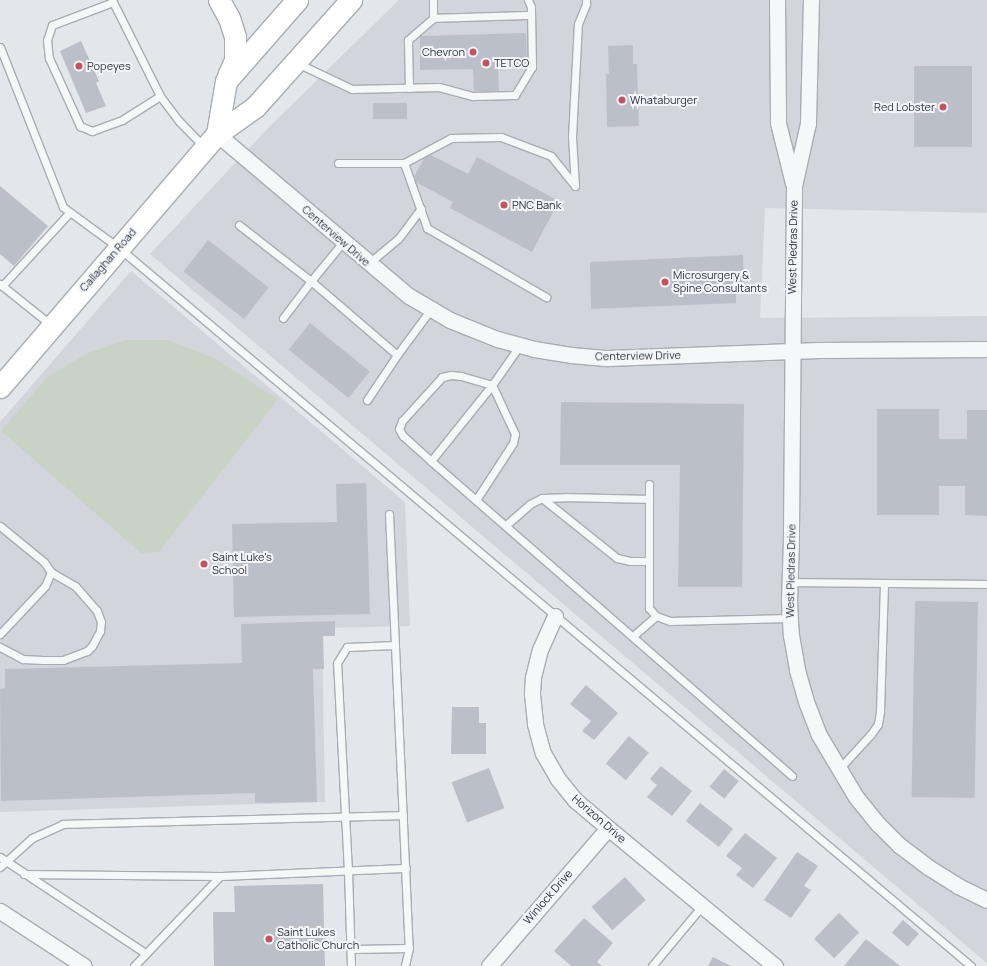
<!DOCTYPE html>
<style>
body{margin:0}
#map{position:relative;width:987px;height:966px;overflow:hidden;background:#e3e6ea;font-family:Manrope,sans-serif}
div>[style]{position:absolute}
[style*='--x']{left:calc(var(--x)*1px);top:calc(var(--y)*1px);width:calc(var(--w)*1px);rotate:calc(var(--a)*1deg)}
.built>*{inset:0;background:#d2d5dc}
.green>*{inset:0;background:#c8d3c5}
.building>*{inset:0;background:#bbbfc7;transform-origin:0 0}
.roads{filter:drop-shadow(1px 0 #a8adb4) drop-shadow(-1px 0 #a8adb4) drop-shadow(0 1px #a8adb4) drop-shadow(0 -1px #a8adb4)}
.lane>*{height:7px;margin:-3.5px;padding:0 3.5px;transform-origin:3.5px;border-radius:3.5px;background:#f6f7f9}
.street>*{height:15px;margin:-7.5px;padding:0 7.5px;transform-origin:7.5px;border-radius:7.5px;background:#f6f7f9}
.secondary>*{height:21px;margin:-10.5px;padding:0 10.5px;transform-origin:10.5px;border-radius:10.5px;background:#fff}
.dots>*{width:11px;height:11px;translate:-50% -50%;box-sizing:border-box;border:2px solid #f3f5f8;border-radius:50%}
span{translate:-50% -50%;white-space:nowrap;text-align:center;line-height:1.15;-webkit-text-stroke:4px #f3f5f8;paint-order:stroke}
.poi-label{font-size:11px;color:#2c3441}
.right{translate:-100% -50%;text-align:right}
.left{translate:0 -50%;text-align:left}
.street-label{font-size:11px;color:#2c3441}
</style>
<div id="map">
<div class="built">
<div style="clip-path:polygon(399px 0,987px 0,987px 213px,765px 208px,760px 318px,987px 316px,987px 963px,150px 254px,268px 128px)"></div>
<div style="clip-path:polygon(131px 271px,405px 502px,410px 626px,322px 628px,325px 802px,0 812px,0 422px)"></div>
</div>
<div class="green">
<div style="clip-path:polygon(126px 340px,168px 340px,214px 358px,278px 399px,159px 552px,141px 553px,1px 431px,47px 377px,88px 353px)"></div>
</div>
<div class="building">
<div style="clip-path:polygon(526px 33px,527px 67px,498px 68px,499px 91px,474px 91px,473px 69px,420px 70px,420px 36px)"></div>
<div style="clip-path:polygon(81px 41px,99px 81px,96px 83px,106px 106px,86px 113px,60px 51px)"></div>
<div style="clip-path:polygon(633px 45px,633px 64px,637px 64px,639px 126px,607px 127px,606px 74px,609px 74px,608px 46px)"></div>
<div style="left:914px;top:66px;width:58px;height:81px"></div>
<div style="left:373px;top:103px;width:34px;height:16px"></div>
<div style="clip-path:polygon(427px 153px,468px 174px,477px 157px,559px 201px,532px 252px,450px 208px,453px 202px,412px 180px)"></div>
<div style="clip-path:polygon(0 186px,48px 226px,14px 266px,0 254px)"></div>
<div style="left:208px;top:240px;width:77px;height:40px;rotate:38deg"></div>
<div style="clip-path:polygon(743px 255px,744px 282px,736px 282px,736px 303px,591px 309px,590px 262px)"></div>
<div style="left:310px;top:323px;width:77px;height:34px;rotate:39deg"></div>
<div style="clip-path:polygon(561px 402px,744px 404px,742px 587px,678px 587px,680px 465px,560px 465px)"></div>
<div style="clip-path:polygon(877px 409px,939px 409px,939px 439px,967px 439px,967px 410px,987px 410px,987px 516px,965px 515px,965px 486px,939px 486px,939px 515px,877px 515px)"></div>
<div style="clip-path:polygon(366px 483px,370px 614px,234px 617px,232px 524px,337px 522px,336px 484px)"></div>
<div style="left:915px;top:601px;width:63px;height:196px;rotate:1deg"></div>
<div style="clip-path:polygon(335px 621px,335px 636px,323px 636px,324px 669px,313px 669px,317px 802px,255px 803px,255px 793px,1px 801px,0 689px,5px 688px,5px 669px,242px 663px,241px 624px)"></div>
<div style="clip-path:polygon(586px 685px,618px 713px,594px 740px,582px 731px,591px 721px,570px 704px)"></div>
<div style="clip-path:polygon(452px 707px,479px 707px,479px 723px,486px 723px,486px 754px,451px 754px)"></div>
<div style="left:629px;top:736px;width:26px;height:36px;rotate:40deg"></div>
<div style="clip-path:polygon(661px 766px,692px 791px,672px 816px,647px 797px,657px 785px,650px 779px)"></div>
<div style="left:489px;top:768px;width:43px;height:40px;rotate:69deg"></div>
<div style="left:724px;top:769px;width:19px;height:23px;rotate:39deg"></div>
<div style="left:700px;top:803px;width:42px;height:23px;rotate:38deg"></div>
<div style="clip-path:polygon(745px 833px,777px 858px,753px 888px,736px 875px,742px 868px,726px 856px)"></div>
<div style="clip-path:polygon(797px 852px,818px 866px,804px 886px,811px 890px,791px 918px,764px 900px)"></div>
<div style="left:625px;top:877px;width:31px;height:45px;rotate:48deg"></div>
<div style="clip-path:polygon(323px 884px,325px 966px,214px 966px,213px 912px,235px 912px,234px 886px)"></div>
<div style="left:839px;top:913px;width:28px;height:36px;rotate:44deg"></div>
<div style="clip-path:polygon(584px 918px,613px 943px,597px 962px,602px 966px,571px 966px,554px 951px)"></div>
<div style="left:903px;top:920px;width:21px;height:17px;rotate:41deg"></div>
<div style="clip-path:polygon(866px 939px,900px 966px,844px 966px)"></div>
<div style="clip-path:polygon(713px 957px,731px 966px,708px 966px)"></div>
</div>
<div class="roads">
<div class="lane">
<div style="--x:112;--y:0;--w:107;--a:63.4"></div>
<div style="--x:160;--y:96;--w:31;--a:53"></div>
<div style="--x:179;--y:121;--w:36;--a:46"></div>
<div style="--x:113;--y:2;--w:65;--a:159.3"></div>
<div style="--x:52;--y:25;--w:16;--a:108"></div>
<div style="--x:47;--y:40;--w:18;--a:84"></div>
<div style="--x:49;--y:58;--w:75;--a:65.5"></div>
<div style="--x:80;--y:126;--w:13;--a:23"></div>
<div style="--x:92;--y:131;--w:32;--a:-20"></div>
<div style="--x:122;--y:120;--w:45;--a:-32.3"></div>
<div style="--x:433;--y:18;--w:98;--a:-1.8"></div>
<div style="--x:0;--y:47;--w:172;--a:68.5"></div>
<div style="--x:63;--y:207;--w:69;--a:36.2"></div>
<div style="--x:119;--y:248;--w:1114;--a:40.12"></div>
<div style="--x:297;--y:63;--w:61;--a:25.3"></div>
<div style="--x:352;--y:89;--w:87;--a:-1.3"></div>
<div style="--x:439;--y:87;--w:35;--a:15"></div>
<div style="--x:473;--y:96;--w:42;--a:-1.4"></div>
<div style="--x:515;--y:95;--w:33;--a:-59"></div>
<div style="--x:532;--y:67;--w:60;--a:-91"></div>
<div style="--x:531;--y:7;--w:8;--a:-113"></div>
<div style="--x:409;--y:88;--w:48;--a:-91.2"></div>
<div style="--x:408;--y:40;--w:33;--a:-41"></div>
<div style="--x:433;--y:18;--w:18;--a:-90"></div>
<div style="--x:338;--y:163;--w:66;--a:0"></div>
<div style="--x:404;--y:163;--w:69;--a:70.5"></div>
<div style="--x:427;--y:228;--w:138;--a:30.1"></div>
<div style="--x:404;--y:163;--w:53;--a:-28"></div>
<div style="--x:451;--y:138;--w:50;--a:-1.1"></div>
<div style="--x:501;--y:137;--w:53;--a:20.8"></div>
<div style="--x:551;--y:156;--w:38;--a:51"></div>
<div style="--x:575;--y:186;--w:49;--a:-93.5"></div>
<div style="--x:572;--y:137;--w:113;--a:-87"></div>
<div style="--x:578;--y:24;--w:22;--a:-68"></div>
<div style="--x:586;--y:4;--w:4;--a:-90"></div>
<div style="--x:239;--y:225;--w:91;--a:37.9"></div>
<div style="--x:311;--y:281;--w:50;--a:-50.6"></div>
<div style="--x:369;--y:263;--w:38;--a:-40"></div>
<div style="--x:398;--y:239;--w:38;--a:-53"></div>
<div style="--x:0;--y:284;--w:65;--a:38.8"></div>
<div style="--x:2;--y:286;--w:100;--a:-47.4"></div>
<div style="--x:283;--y:318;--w:46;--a:-52.9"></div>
<div style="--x:311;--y:281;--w:113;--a:40.7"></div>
<div style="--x:397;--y:355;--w:57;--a:-53.5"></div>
<div style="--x:520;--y:345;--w:49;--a:125"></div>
<div style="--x:492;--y:385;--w:97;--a:128.8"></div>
<div style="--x:431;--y:461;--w:479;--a:41.1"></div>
<div style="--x:367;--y:400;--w:54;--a:-56.3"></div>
<div style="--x:431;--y:461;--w:38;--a:-138"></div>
<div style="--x:403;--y:436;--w:8;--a:-120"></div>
<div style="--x:399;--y:429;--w:9;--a:-69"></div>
<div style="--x:402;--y:421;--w:59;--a:-47.7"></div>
<div style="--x:442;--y:377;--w:9;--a:-13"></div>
<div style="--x:451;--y:375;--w:10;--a:6"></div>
<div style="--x:461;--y:376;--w:32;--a:16"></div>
<div style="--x:492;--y:385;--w:54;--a:64.9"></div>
<div style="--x:515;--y:434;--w:9;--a:103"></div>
<div style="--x:513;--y:443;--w:68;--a:123"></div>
<div style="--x:649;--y:484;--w:124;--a:90"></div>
<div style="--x:649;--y:608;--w:11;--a:49"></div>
<div style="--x:656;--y:616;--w:15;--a:20"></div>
<div style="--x:670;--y:621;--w:120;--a:-1.4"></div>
<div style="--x:542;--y:498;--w:96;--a:38.7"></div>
<div style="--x:617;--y:558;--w:13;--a:13"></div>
<div style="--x:630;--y:561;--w:19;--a:0"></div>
<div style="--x:389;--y:514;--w:434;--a:87.4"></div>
<div style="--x:409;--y:948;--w:18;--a:103"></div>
<div style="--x:506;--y:525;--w:32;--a:-41"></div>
<div style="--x:530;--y:504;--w:13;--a:-27"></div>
<div style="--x:542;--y:498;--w:24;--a:-2"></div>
<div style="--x:566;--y:497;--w:83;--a:1.4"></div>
<div style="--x:0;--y:526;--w:57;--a:39.3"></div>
<div style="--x:44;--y:562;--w:12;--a:55"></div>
<div style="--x:51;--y:572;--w:15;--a:113"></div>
<div style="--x:45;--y:586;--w:66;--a:133.2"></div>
<div style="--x:790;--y:582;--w:197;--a:0.6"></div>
<div style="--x:633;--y:636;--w:30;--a:-41"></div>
<div style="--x:0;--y:647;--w:26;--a:28"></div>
<div style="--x:23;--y:659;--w:20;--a:3"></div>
<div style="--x:43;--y:660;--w:20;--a:0"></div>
<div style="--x:63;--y:660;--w:26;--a:-21"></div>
<div style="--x:87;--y:651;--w:7;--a:-45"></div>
<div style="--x:92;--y:646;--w:17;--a:-62"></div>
<div style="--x:100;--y:631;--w:9;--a:-84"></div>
<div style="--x:101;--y:622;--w:12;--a:-110"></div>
<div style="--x:97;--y:611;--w:33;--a:-131"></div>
<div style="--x:75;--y:586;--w:28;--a:-150"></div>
<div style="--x:839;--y:769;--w:47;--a:-47.6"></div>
<div style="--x:871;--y:734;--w:12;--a:-55"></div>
<div style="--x:878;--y:724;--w:13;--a:-81"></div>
<div style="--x:880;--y:711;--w:127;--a:-88.2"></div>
<div style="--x:0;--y:857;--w:174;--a:33.5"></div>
<div style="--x:0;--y:867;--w:43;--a:-42.2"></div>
<div style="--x:32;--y:838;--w:34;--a:-24"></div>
<div style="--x:63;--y:824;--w:340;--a:-1.5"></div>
<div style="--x:24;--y:874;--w:196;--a:0.6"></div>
<div style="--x:220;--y:876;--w:186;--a:-2.5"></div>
<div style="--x:351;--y:949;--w:58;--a:-1"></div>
<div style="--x:134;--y:966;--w:124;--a:-46.3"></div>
<div style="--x:351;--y:966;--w:95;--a:-91.8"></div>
<div style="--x:348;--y:871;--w:208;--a:-93"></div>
<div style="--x:337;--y:663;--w:19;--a:-58"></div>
<div style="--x:347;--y:647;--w:48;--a:-2.4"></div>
<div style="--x:652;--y:966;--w:78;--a:-50.2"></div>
</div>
<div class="street">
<div style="--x:777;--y:0;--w:123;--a:89.5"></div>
<div style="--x:778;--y:123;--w:62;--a:76"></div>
<div style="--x:811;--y:0;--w:123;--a:91.4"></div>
<div style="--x:808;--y:123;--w:65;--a:102.5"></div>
<div style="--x:794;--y:186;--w:354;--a:90.5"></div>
<div style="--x:791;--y:540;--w:61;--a:91.9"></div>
<div style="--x:789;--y:601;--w:34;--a:87"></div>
<div style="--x:791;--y:635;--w:36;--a:80"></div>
<div style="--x:797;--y:670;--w:35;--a:74"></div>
<div style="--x:807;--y:704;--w:33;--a:69"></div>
<div style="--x:819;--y:735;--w:72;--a:59.2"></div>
<div style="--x:856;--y:797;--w:35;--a:51"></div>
<div style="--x:878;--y:824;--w:30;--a:45"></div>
<div style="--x:899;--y:845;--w:36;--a:37"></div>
<div style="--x:928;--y:867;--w:36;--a:32"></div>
<div style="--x:958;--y:886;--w:32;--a:26"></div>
<div style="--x:217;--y:134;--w:251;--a:40.2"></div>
<div style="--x:409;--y:296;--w:48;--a:30.3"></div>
<div style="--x:450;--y:320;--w:51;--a:22"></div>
<div style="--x:497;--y:339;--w:38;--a:15"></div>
<div style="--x:534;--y:349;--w:37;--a:9"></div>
<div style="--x:571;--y:355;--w:37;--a:5"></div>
<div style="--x:608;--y:358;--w:211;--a:-2.2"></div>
<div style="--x:819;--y:350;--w:168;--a:-0.3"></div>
<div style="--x:555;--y:616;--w:36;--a:114"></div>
<div style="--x:540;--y:649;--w:30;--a:104"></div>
<div style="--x:533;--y:678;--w:16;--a:94"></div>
<div style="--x:532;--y:694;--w:30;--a:84"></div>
<div style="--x:535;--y:724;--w:30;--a:75"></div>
<div style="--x:543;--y:753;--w:30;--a:60"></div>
<div style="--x:558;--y:779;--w:27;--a:51"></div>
<div style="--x:575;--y:800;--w:43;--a:40.3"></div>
<div style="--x:608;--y:828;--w:217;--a:39.6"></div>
<div style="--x:0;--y:911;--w:100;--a:33.2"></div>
<div style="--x:489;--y:966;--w:182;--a:-49.2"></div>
</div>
<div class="secondary">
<div style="--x:219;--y:0;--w:21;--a:61"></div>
<div style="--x:229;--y:18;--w:20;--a:72"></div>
<div style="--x:235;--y:37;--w:23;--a:90"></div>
<div style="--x:235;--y:60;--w:17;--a:114"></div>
<div style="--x:217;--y:134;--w:54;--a:-80.4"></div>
<div style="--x:226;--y:81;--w:108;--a:-48.8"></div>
<div style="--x:0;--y:387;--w:333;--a:-49.4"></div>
<div style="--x:217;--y:134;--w:47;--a:-35.4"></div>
<div style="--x:255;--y:107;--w:144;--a:-48.1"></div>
</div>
</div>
<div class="dots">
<div style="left:473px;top:52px;background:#c45362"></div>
<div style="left:486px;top:63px;background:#c45362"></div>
<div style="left:79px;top:66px;background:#c45362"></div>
<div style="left:622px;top:100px;background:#c45362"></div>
<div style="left:943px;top:107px;background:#c45362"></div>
<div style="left:504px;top:205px;background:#c45362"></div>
<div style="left:665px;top:282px;background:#c45362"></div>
<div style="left:204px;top:564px;background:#c45362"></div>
<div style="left:269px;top:939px;background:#c45362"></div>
</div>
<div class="poi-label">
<span class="right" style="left:465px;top:52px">Chevron</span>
<span class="left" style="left:494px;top:63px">TETCO</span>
<span class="left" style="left:87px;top:66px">Popeyes</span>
<span class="left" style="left:630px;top:100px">Whataburger</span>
<span class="right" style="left:935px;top:107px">Red Lobster</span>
<span class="left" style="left:512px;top:205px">PNC Bank</span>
<span class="left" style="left:673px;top:282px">Microsurgery &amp;<br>Spine Consultants</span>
<span class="left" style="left:212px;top:564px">Saint Luke's<br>School</span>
<span class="left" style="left:277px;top:939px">Saint Lukes<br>Catholic Church</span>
</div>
<div class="street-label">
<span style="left:336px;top:236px;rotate:41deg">Centerview Drive</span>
<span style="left:793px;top:247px;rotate:-89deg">West Piedras Drive</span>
<span style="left:108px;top:260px;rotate:-49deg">Callaghan Road</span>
<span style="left:638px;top:356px;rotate:-1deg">Centerview Drive</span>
<span style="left:791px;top:571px;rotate:-89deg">West Piedras Drive</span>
<span style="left:599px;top:819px;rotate:41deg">Horizon Drive</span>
<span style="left:548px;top:897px;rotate:-49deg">Winlock Drive</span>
</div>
</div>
